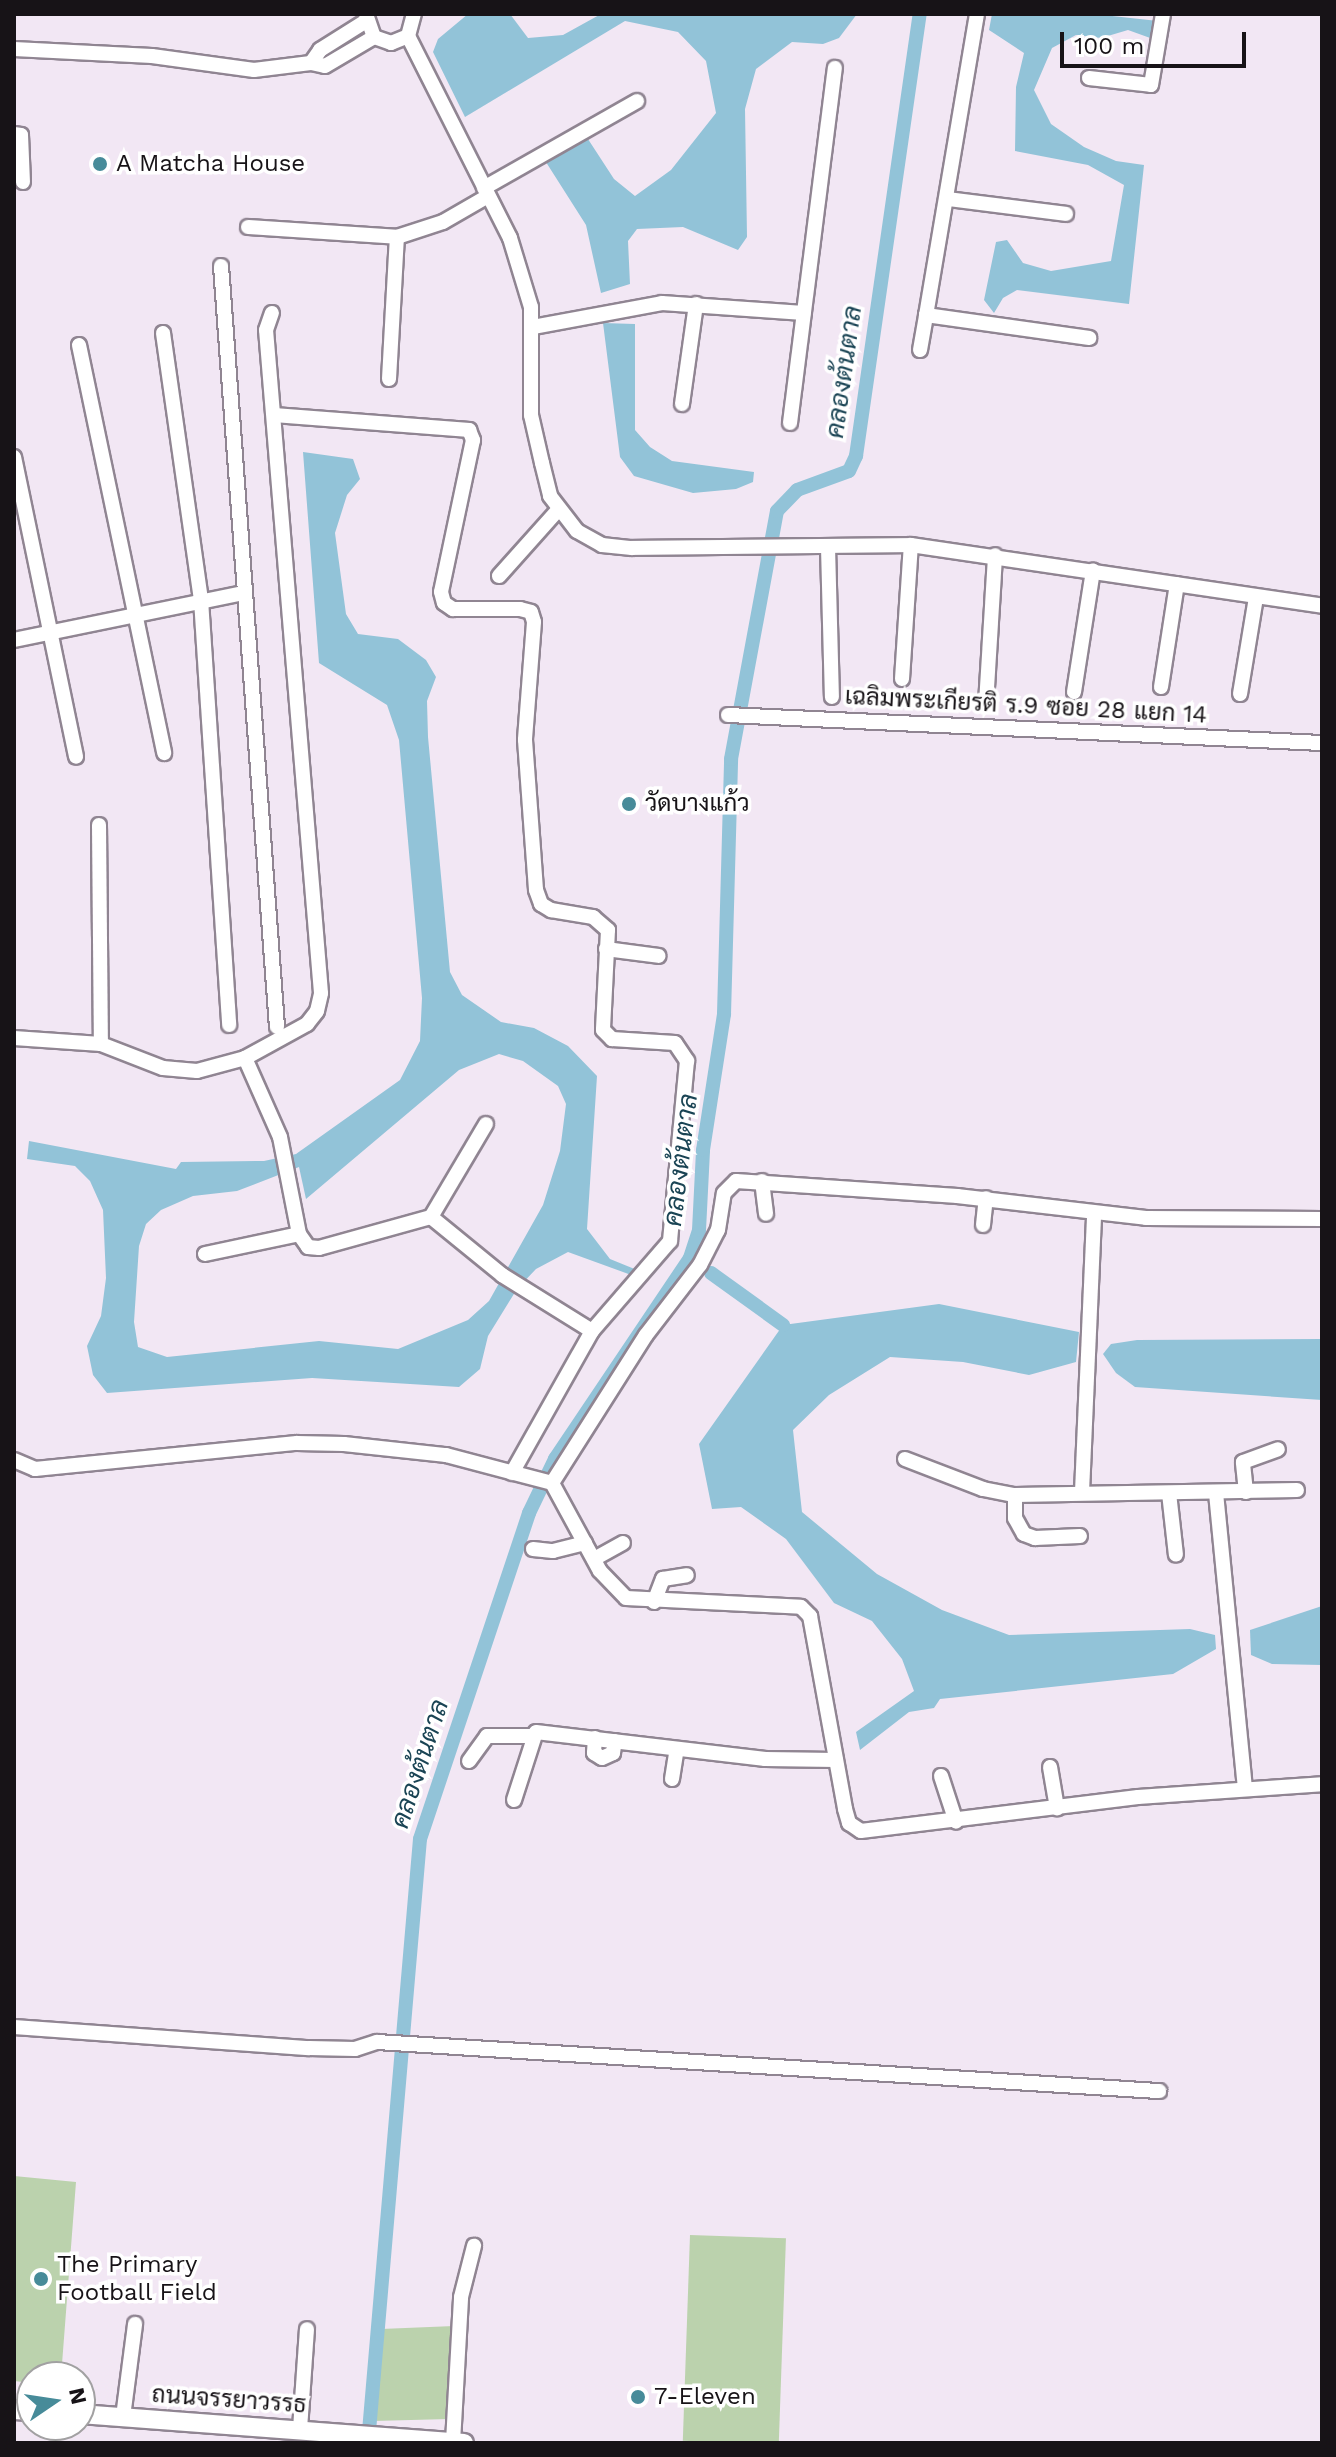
<!DOCTYPE html>
<meta charset="utf-8">
<style>
body{margin:0}
#map{position:relative;width:1336px;height:2457px;overflow:hidden;background:#f2e7f4;font-family:"Work Sans",Sarabun,sans-serif}
div>[style]{position:absolute}
[style*='--x']{left:calc(var(--x)*1px);top:calc(var(--y)*1px);width:calc(var(--w)*1px);rotate:calc(var(--a)*1deg)}
.green>*{inset:0;background:#bbd2ad;transform-origin:0 0}
.water>*{inset:0;background:#92c3d8}
.canal>*{height:14px;margin:-7px;padding:0 7px;transform-origin:7px;border-radius:7px;background:#92c3d8}
.roads{filter:drop-shadow(2px 0 #908592) drop-shadow(-2px 0 #908592) drop-shadow(0 2px #908592) drop-shadow(0 -2px #908592)}
.minor>*{height:14px;margin:-7px;padding:0 7px;transform-origin:7px;border-radius:7px;background:#fff}
.major>*{height:18px;margin:-9px;padding:0 9px;transform-origin:9px;border-radius:9px;background:#fff}
.dots>*{width:22px;height:22px;translate:-50% -50%;box-sizing:border-box;border:4px solid #fff;border-radius:50%}
span{translate:-50% -50%;white-space:nowrap;text-align:center;line-height:1.15;-webkit-text-stroke:7px #fff;paint-order:stroke}
.poi-label{font-size:24px;color:#171317}
.left{translate:0 -50%;text-align:left}
.street-label{font-size:24px;color:#171317}
.water-label{font-size:26px;color:#1a4454;font-style:italic}
.frame{position:absolute;inset:0;border:16px solid #171317;pointer-events:none}
.north{position:absolute;left:16px;top:2361px;width:80px;height:80px;box-sizing:border-box;background:#fff;border:2px solid #a2a1a2;border-radius:50%;rotate:77deg;font-size:22px;font-weight:700;line-height:32px;text-align:center;color:#171317}
.north::after{content:'';display:block;margin:auto;width:28px;height:36px;background:#478b99;clip-path:polygon(50% 0,100% 100%,50% 72%,0 100%)}
.scale{position:absolute;left:1060px;top:32px;width:186px;height:36px;box-sizing:border-box;border:4px solid #171317;border-top:0;padding-left:10px;font-size:24px;line-height:28px;white-space:nowrap;color:#171317;-webkit-text-stroke:6px #fff;paint-order:stroke}
</style>
<div id="map">
<div class="green">
<div style="clip-path:polygon(14px 2176px,76px 2182px,61px 2377px,32px 2377px,32px 2383px,14px 2381px)"></div>
<div style="left:690px;top:2235px;width:96px;height:206px;rotate:2deg"></div>
<div style="clip-path:polygon(454px 2326px,449px 2419px,373px 2421px,381px 2329px)"></div>
</div>
<div class="water">
<div style="clip-path:polygon(468px 14px,510px 14px,528px 38px,563px 35px,601px 14px,857px 14px,839px 38px,823px 44px,792px 42px,756px 69px,745px 109px,747px 237px,738px 250px,683px 227px,637px 229px,628px 241px,630px 284px,601px 293px,586px 225px,544px 159px,586px 136px,614px 179px,635px 196px,671px 170px,716px 113px,706px 61px,678px 32px,625px 21px,465px 117px,433px 52px,438px 39px)"></div>
<div style="clip-path:polygon(992px 14px,1094px 14px,1158px 21px,1153px 39px,1128px 30px,1101px 38px,1076px 35px,1052px 48px,1034px 90px,1051px 124px,1084px 147px,1116px 161px,1144px 165px,1129px 304px,1017px 290px,1003px 298px,994px 313px,984px 300px,996px 242px,1007px 240px,1023px 263px,1051px 271px,1111px 261px,1124px 185px,1088px 165px,1015px 151px,1016px 87px,1024px 53px,989px 30px)"></div>
<div style="clip-path:polygon(603px 323px,635px 324px,635px 430px,650px 447px,672px 461px,754px 472px,753px 482px,736px 489px,693px 493px,634px 476px,620px 457px)"></div>
<div style="clip-path:polygon(evenodd,303px 452px,353px 459px,360px 479px,347px 495px,335px 533px,346px 614px,358px 634px,398px 639px,426px 660px,436px 677px,427px 701px,428px 737px,450px 972px,462px 995px,501px 1022px,534px 1028px,568px 1046px,597px 1076px,587px 1229px,610px 1259px,637px 1270px,634px 1276px,568px 1252px,536px 1269px,517px 1289px,488px 1336px,480px 1369px,459px 1387px,312px 1378px,107px 1393px,93px 1375px,87px 1346px,101px 1316px,106px 1278px,103px 1210px,90px 1181px,75px 1166px,27px 1159px,29px 1141px,176px 1169px,181px 1162px,264px 1161px,296px 1154px,400px 1080px,420px 1041px,422px 998px,399px 740px,387px 705px,319px 663px,303px 452px,499px 1054px,523px 1061px,558px 1086px,566px 1104px,560px 1151px,543px 1205px,489px 1301px,468px 1320px,398px 1349px,319px 1341px,167px 1357px,138px 1347px,134px 1322px,139px 1246px,146px 1224px,161px 1210px,193px 1196px,237px 1191px,299px 1167px,306px 1199px,459px 1070px,499px 1054px)"></div>
<div style="clip-path:polygon(939px 1304px,1079px 1332px,1076px 1362px,1029px 1375px,963px 1362px,890px 1357px,829px 1395px,793px 1430px,802px 1512px,877px 1574px,942px 1610px,1009px 1635px,1190px 1629px,1215px 1635px,1216px 1649px,1173px 1674px,940px 1699px,934px 1708px,909px 1712px,860px 1750px,856px 1732px,914px 1691px,902px 1659px,872px 1621px,834px 1603px,786px 1539px,741px 1507px,712px 1509px,699px 1444px,783px 1325px)"></div>
<div style="clip-path:polygon(1322px 1339px,1322px 1400px,1135px 1387px,1116px 1373px,1103px 1354px,1111px 1344px,1137px 1340px)"></div>
<div style="clip-path:polygon(1322px 1606px,1322px 1665px,1272px 1664px,1251px 1655px,1250px 1630px)"></div>
</div>
<div class="canal">
<div style="--x:711;--y:1273;--w:89;--a:35.8"></div>
<div style="--x:368;--y:2443;--w:606;--a:-85.08"></div>
<div style="--x:420;--y:1839;--w:344;--a:-71.5"></div>
<div style="--x:529;--y:1513;--w:60;--a:-64.3"></div>
<div style="--x:555;--y:1459;--w:242;--a:-56.1"></div>
<div style="--x:690;--y:1258;--w:29;--a:-72"></div>
<div style="--x:699;--y:1230;--w:80;--a:-87.1"></div>
<div style="--x:703;--y:1150;--w:138;--a:-81.2"></div>
<div style="--x:724;--y:1014;--w:255;--a:-88.4"></div>
<div style="--x:731;--y:759;--w:252;--a:-79.5"></div>
<div style="--x:777;--y:511;--w:29;--a:-46"></div>
<div style="--x:797;--y:490;--w:55;--a:-20.1"></div>
<div style="--x:849;--y:471;--w:17;--a:-65"></div>
<div style="--x:856;--y:456;--w:447;--a:-81.8"></div>
</div>
<div class="roads">
<div class="minor">
<div style="--x:366;--y:14;--w:24;--a:71"></div>
<div style="--x:374;--y:37;--w:18;--a:19"></div>
<div style="--x:391;--y:43;--w:18;--a:-22"></div>
<div style="--x:408;--y:36;--w:23;--a:-75"></div>
<div style="--x:977;--y:14;--w:305;--a:99.6"></div>
<div style="--x:926;--y:315;--w:165;--a:8"></div>
<div style="--x:408;--y:36;--w:226;--a:63.2"></div>
<div style="--x:510;--y:238;--w:72;--a:73.1"></div>
<div style="--x:531;--y:307;--w:108;--a:90"></div>
<div style="--x:531;--y:415;--w:49;--a:77.1"></div>
<div style="--x:542;--y:463;--w:34;--a:76"></div>
<div style="--x:550;--y:496;--w:44;--a:52.4"></div>
<div style="--x:577;--y:531;--w:29;--a:29"></div>
<div style="--x:602;--y:545;--w:30;--a:6"></div>
<div style="--x:632;--y:548;--w:279;--a:-0.6"></div>
<div style="--x:911;--y:545;--w:416;--a:8.4"></div>
<div style="--x:14;--y:49;--w:138;--a:2.9"></div>
<div style="--x:152;--y:56;--w:103;--a:7.8"></div>
<div style="--x:254;--y:70;--w:57;--a:-7"></div>
<div style="--x:311;--y:63;--w:14;--a:12"></div>
<div style="--x:325;--y:66;--w:57;--a:-30.6"></div>
<div style="--x:311;--y:63;--w:16;--a:-55"></div>
<div style="--x:320;--y:50;--w:54;--a:-32.2"></div>
<div style="--x:1089;--y:78;--w:62;--a:6.4"></div>
<div style="--x:1151;--y:85;--w:72;--a:-80.4"></div>
<div style="--x:14;--y:134;--w:7;--a:8"></div>
<div style="--x:21;--y:135;--w:47;--a:87.6"></div>
<div style="--x:484;--y:188;--w:176;--a:-29.6"></div>
<div style="--x:948;--y:199;--w:119;--a:7.2"></div>
<div style="--x:248;--y:227;--w:149;--a:3.8"></div>
<div style="--x:221;--y:266;--w:763;--a:85.79"></div>
<div style="--x:533;--y:327;--w:131;--a:-10.5"></div>
<div style="--x:662;--y:303;--w:142;--a:4"></div>
<div style="--x:163;--y:333;--w:270;--a:81.9"></div>
<div style="--x:201;--y:600;--w:426;--a:86.2"></div>
<div style="--x:79;--y:345;--w:417;--a:78.2"></div>
<div style="--x:920;--y:350;--w:36;--a:-80"></div>
<div style="--x:389;--y:379;--w:142;--a:-86.8"></div>
<div style="--x:397;--y:237;--w:48;--a:-18.1"></div>
<div style="--x:443;--y:222;--w:52;--a:-30"></div>
<div style="--x:682;--y:404;--w:101;--a:-82"></div>
<div style="--x:274;--y:415;--w:196;--a:4.4"></div>
<div style="--x:469;--y:430;--w:11;--a:68"></div>
<div style="--x:473;--y:440;--w:155;--a:101.9"></div>
<div style="--x:441;--y:592;--w:11;--a:75"></div>
<div style="--x:444;--y:603;--w:11;--a:34"></div>
<div style="--x:453;--y:609;--w:67;--a:0"></div>
<div style="--x:520;--y:609;--w:11;--a:15"></div>
<div style="--x:531;--y:612;--w:10;--a:73"></div>
<div style="--x:534;--y:622;--w:118;--a:94.4"></div>
<div style="--x:525;--y:740;--w:150;--a:85.8"></div>
<div style="--x:536;--y:890;--w:15;--a:70"></div>
<div style="--x:541;--y:904;--w:12;--a:31"></div>
<div style="--x:551;--y:910;--w:43;--a:9.5"></div>
<div style="--x:593;--y:917;--w:20;--a:41"></div>
<div style="--x:608;--y:930;--w:100;--a:92.9"></div>
<div style="--x:603;--y:1030;--w:13;--a:45"></div>
<div style="--x:612;--y:1039;--w:63;--a:3.6"></div>
<div style="--x:675;--y:1043;--w:22;--a:56"></div>
<div style="--x:687;--y:1061;--w:181;--a:95.4"></div>
<div style="--x:670;--y:1241;--w:119;--a:130.9"></div>
<div style="--x:592;--y:1331;--w:163;--a:119.4"></div>
<div style="--x:790;--y:423;--w:358;--a:-82.8"></div>
<div style="--x:14;--y:457;--w:306;--a:78.3"></div>
<div style="--x:828;--y:547;--w:150;--a:88.5"></div>
<div style="--x:499;--y:576;--w:89;--a:-48.2"></div>
<div style="--x:14;--y:640;--w:234;--a:-11.6"></div>
<div style="--x:902;--y:679;--w:134;--a:-86.2"></div>
<div style="--x:1161;--y:687;--w:104;--a:-81.2"></div>
<div style="--x:1074;--y:692;--w:123;--a:-81.1"></div>
<div style="--x:1240;--y:694;--w:98;--a:-80.6"></div>
<div style="--x:986;--y:704;--w:149;--a:-86.5"></div>
<div style="--x:728;--y:715;--w:595;--a:2.7"></div>
<div style="--x:99;--y:825;--w:219;--a:89.5"></div>
<div style="--x:606;--y:949;--w:53;--a:7.5"></div>
<div style="--x:14;--y:1038;--w:87;--a:3.9"></div>
<div style="--x:101;--y:1044;--w:66;--a:21.2"></div>
<div style="--x:163;--y:1068;--w:34;--a:5"></div>
<div style="--x:197;--y:1071;--w:50;--a:-15.2"></div>
<div style="--x:245;--y:1058;--w:71;--a:-28.7"></div>
<div style="--x:307;--y:1024;--w:16;--a:-52"></div>
<div style="--x:317;--y:1011;--w:18;--a:-77"></div>
<div style="--x:321;--y:993;--w:665;--a:-94.74"></div>
<div style="--x:266;--y:330;--w:18;--a:-71"></div>
<div style="--x:245;--y:1058;--w:86;--a:66.1"></div>
<div style="--x:280;--y:1137;--w:99;--a:78.9"></div>
<div style="--x:762;--y:1181;--w:33;--a:83"></div>
<div style="--x:431;--y:1217;--w:92;--a:39.2"></div>
<div style="--x:502;--y:1275;--w:106;--a:31.9"></div>
<div style="--x:983;--y:1225;--w:27;--a:-84"></div>
<div style="--x:205;--y:1254;--w:96;--a:-12"></div>
<div style="--x:299;--y:1234;--w:16;--a:55"></div>
<div style="--x:308;--y:1247;--w:11;--a:5"></div>
<div style="--x:319;--y:1248;--w:116;--a:-15.5"></div>
<div style="--x:431;--y:1217;--w:108;--a:-59.4"></div>
<div style="--x:905;--y:1459;--w:84;--a:21"></div>
<div style="--x:983;--y:1489;--w:33;--a:11"></div>
<div style="--x:1015;--y:1495;--w:282;--a:-1"></div>
<div style="--x:14;--y:1460;--w:23;--a:23"></div>
<div style="--x:35;--y:1469;--w:263;--a:-5.7"></div>
<div style="--x:297;--y:1443;--w:47;--a:1.2"></div>
<div style="--x:344;--y:1444;--w:103;--a:6.2"></div>
<div style="--x:446;--y:1455;--w:110;--a:14.8"></div>
<div style="--x:552;--y:1483;--w:100;--a:61.4"></div>
<div style="--x:600;--y:1571;--w:37;--a:46"></div>
<div style="--x:626;--y:1598;--w:175;--a:2.9"></div>
<div style="--x:801;--y:1607;--w:13;--a:45"></div>
<div style="--x:810;--y:1616;--w:196;--a:79.7"></div>
<div style="--x:845;--y:1809;--w:15;--a:74"></div>
<div style="--x:849;--y:1823;--w:14;--a:34"></div>
<div style="--x:861;--y:1831;--w:279;--a:-7"></div>
<div style="--x:1138;--y:1797;--w:184;--a:-4"></div>
<div style="--x:552;--y:1483;--w:175;--a:-57.6"></div>
<div style="--x:646;--y:1335;--w:88;--a:-52.4"></div>
<div style="--x:700;--y:1265;--w:39;--a:-63"></div>
<div style="--x:718;--y:1230;--w:37;--a:-81"></div>
<div style="--x:724;--y:1193;--w:17;--a:-45"></div>
<div style="--x:736;--y:1181;--w:222;--a:3.9"></div>
<div style="--x:957;--y:1196;--w:190;--a:6.6"></div>
<div style="--x:1146;--y:1218;--w:176;--a:0.3"></div>
<div style="--x:1082;--y:1492;--w:278;--a:-87.5"></div>
<div style="--x:1246;--y:1492;--w:30;--a:-96"></div>
<div style="--x:1243;--y:1462;--w:37;--a:-20"></div>
<div style="--x:1169;--y:1493;--w:62;--a:83.6"></div>
<div style="--x:1216;--y:1493;--w:296;--a:84.4"></div>
<div style="--x:1015;--y:1495;--w:23;--a:90"></div>
<div style="--x:1015;--y:1518;--w:18;--a:61"></div>
<div style="--x:1024;--y:1534;--w:12;--a:20"></div>
<div style="--x:1035;--y:1538;--w:45;--a:-2.5"></div>
<div style="--x:533;--y:1549;--w:20;--a:6"></div>
<div style="--x:553;--y:1551;--w:33;--a:-14"></div>
<div style="--x:594;--y:1559;--w:33;--a:-29"></div>
<div style="--x:654;--y:1602;--w:25;--a:-69"></div>
<div style="--x:663;--y:1579;--w:24;--a:-9"></div>
<div style="--x:595;--y:1738;--w:15;--a:94"></div>
<div style="--x:594;--y:1753;--w:9;--a:32"></div>
<div style="--x:602;--y:1758;--w:12;--a:-24"></div>
<div style="--x:613;--y:1753;--w:12;--a:-81"></div>
<div style="--x:469;--y:1761;--w:31;--a:-54"></div>
<div style="--x:487;--y:1736;--w:45;--a:0"></div>
<div style="--x:1050;--y:1767;--w:42;--a:80.3"></div>
<div style="--x:941;--y:1776;--w:48;--a:71.9"></div>
<div style="--x:672;--y:1779;--w:30;--a:-81"></div>
<div style="--x:514;--y:1800;--w:71;--a:-72.1"></div>
<div style="--x:536;--y:1732;--w:231;--a:6.7"></div>
<div style="--x:765;--y:1759;--w:71;--a:0.8"></div>
<div style="--x:14;--y:2027;--w:296;--a:4.1"></div>
<div style="--x:309;--y:2048;--w:46;--a:1.2"></div>
<div style="--x:355;--y:2049;--w:23;--a:-18"></div>
<div style="--x:377;--y:2042;--w:784;--a:3.59"></div>
<div style="--x:123;--y:2417;--w:94;--a:-82.6"></div>
<div style="--x:300;--y:2429;--w:100;--a:-86"></div>
<div style="--x:453;--y:2442;--w:145;--a:-86.8"></div>
<div style="--x:461;--y:2297;--w:53;--a:-75.7"></div>
</div>
<div class="major">
<div style="--x:14;--y:2410;--w:18;--a:3"></div>
<div style="--x:80;--y:2414;--w:385;--a:4.3"></div>
</div>
</div>
<div class="dots">
<div style="left:100px;top:164px;background:#478b99"></div>
<div style="left:629px;top:804px;background:#478b99"></div>
<div style="left:41px;top:2279px;background:#478b99"></div>
<div style="left:638px;top:2397px;background:#478b99"></div>
</div>
<div class="poi-label">
<span class="left" style="left:116px;top:164px">A Matcha House</span>
<span class="left" style="left:645px;top:804px">วัดบางแก้ว</span>
<span class="left" style="left:57px;top:2279px">The Primary<br>Football Field</span>
<span class="left" style="left:654px;top:2397px">7-Eleven</span>
</div>
<div class="street-label">
<span style="left:1026px;top:706px;rotate:3deg">เฉลิมพระเกียรติ ร.9 ซอย 28 แยก 14</span>
<span style="left:229px;top:2400px;rotate:4deg">ถนนจรรยาวรรธ</span>
</div>
<div class="water-label">
<span style="left:844px;top:372px;rotate:-82deg">คลองต้นตาล</span>
<span style="left:681px;top:1160px;rotate:-83deg">คลองต้นตาล</span>
<span style="left:420px;top:1764px;rotate:-72deg">คลองต้นตาล</span>
</div>
<div class="frame"></div>
<div class="north">N</div>
<div class="scale">100 m</div>
</div>
